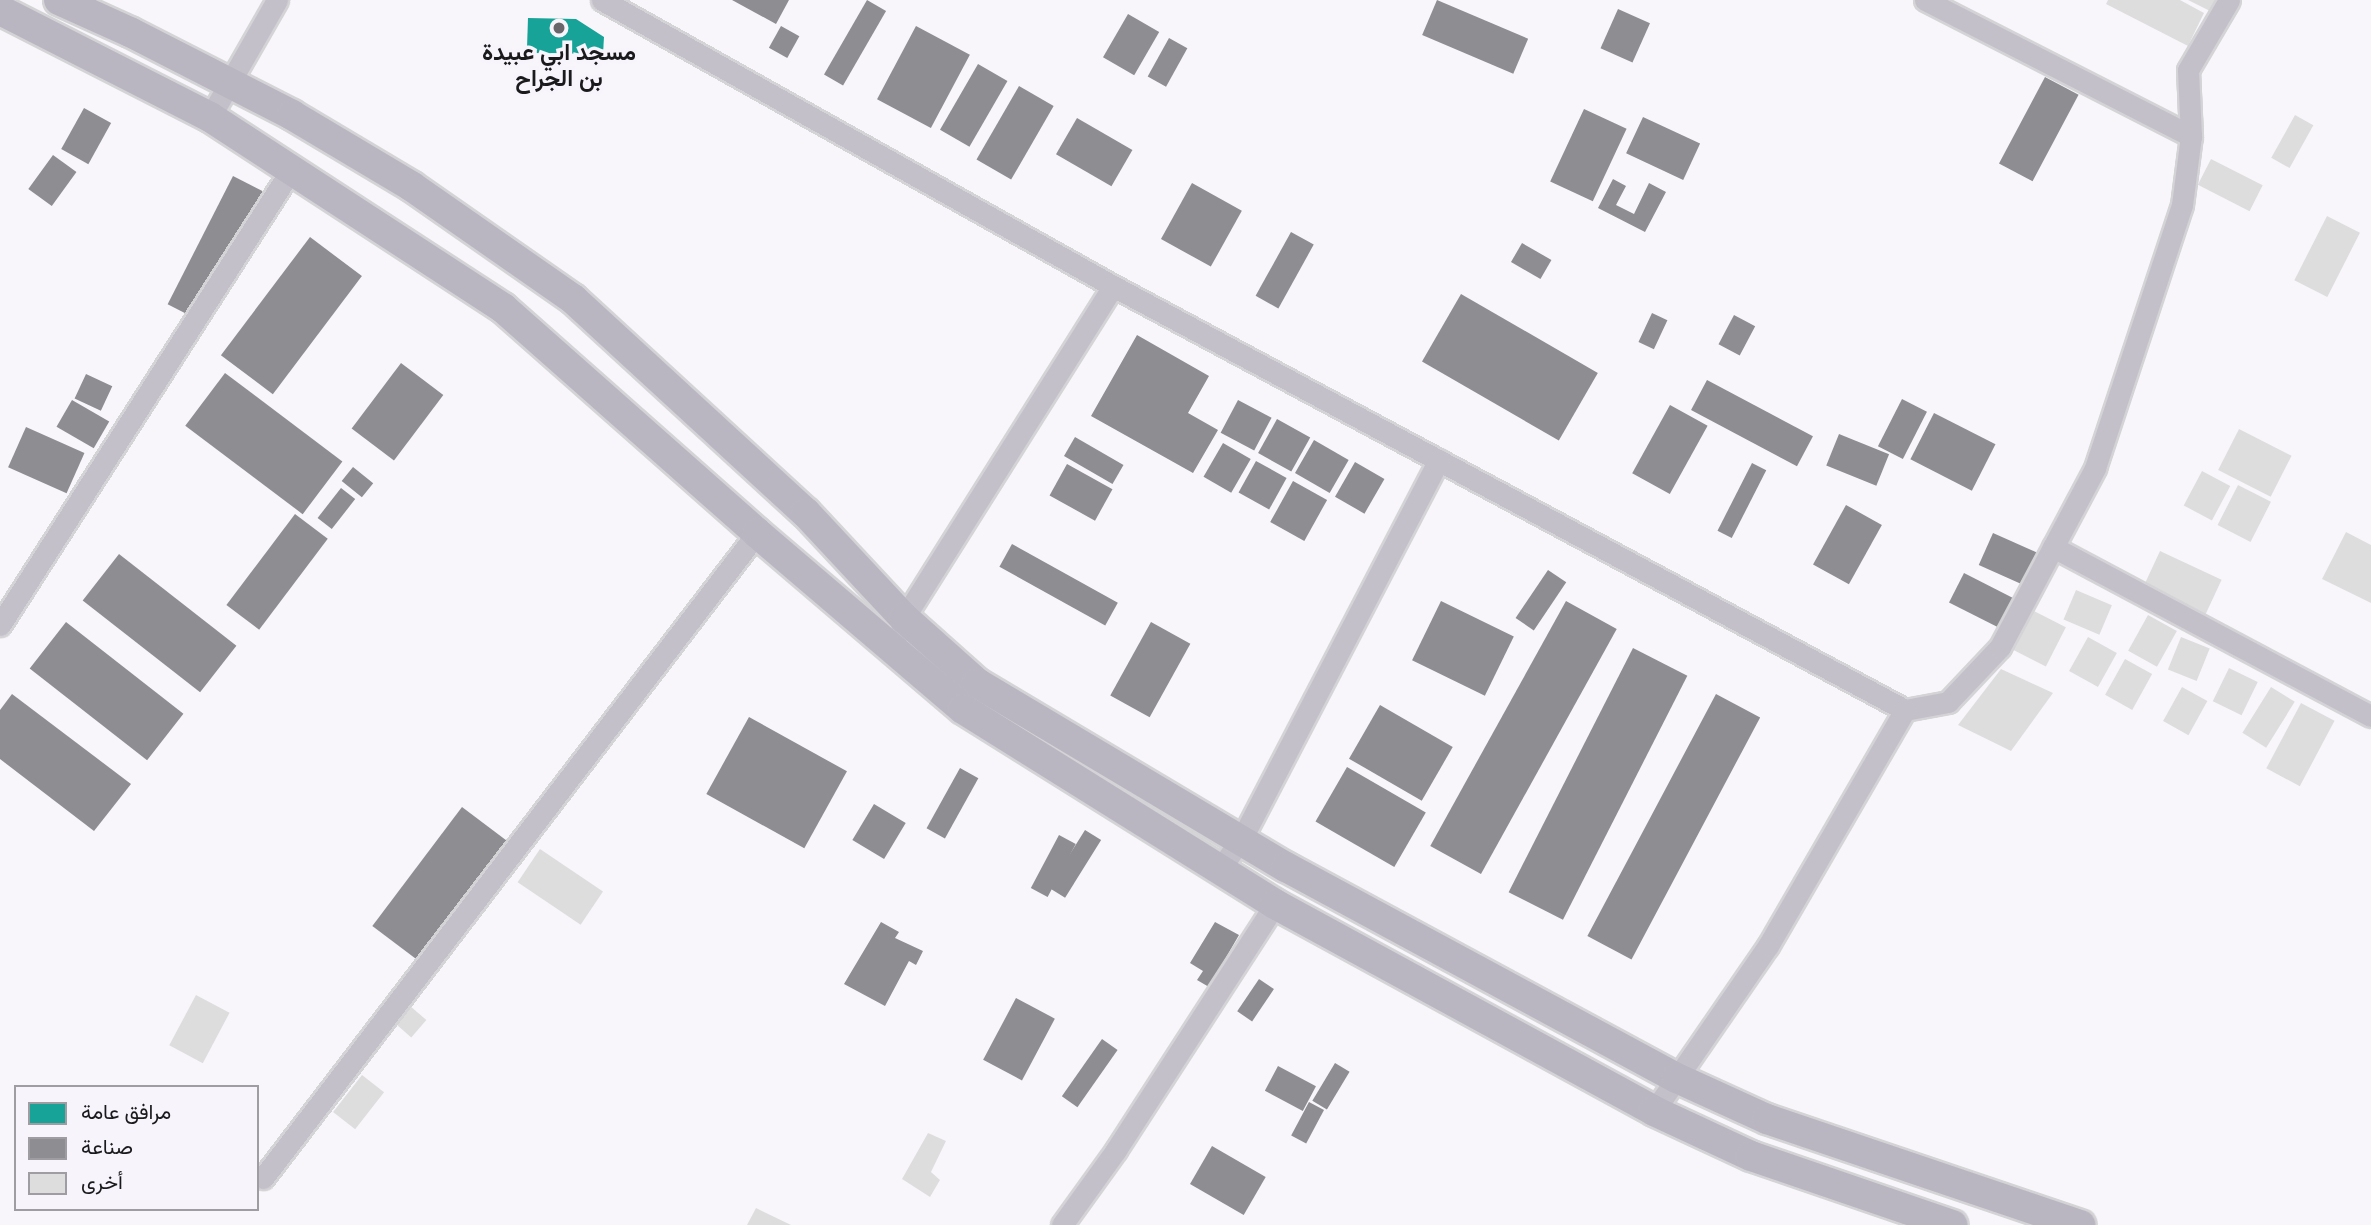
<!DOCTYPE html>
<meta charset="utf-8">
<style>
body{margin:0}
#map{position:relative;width:2371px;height:1225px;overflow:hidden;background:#f8f6fa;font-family:Karla,Vazirmatn,sans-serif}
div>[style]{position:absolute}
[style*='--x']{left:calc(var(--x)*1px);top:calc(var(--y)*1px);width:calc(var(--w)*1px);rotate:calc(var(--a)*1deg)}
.public>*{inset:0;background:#17a398}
.industry>*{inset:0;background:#8d8d92;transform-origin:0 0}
.building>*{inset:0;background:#deddde;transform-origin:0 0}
.roads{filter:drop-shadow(2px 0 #d4d3d6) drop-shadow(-2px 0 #d4d3d6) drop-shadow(0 2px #d4d3d6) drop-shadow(0 -2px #d4d3d6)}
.street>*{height:21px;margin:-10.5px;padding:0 10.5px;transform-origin:10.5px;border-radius:10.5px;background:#c4c0ca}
.secondary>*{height:30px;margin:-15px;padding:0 15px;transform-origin:15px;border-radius:15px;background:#bab6c1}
.dots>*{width:19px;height:19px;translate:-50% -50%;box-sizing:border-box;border:4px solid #f7f5fb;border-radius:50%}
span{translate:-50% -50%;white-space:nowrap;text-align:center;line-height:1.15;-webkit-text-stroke:7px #f7f5fb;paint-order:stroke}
.poi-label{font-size:23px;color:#1a191c;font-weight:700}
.legend{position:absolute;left:14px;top:1085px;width:245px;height:126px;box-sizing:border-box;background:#f7f5fb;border:2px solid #9f9da2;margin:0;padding:9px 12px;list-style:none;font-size:21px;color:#1a191c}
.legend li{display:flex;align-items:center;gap:14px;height:35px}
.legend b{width:35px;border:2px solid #9f9da2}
</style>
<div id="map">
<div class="public">
<div style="clip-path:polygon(528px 18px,576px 19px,604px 37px,603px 54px,532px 53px,527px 48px)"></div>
</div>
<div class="industry">
<div style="clip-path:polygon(732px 0,789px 0,776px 24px)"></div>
<div style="left:867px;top:0;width:22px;height:86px;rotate:30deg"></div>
<div style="left:1437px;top:0;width:99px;height:38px;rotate:23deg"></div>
<div style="left:1618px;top:9px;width:35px;height:43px;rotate:24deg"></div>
<div style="left:1128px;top:14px;width:36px;height:50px;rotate:30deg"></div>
<div style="left:781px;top:26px;width:21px;height:25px;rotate:29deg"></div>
<div style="left:916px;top:26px;width:61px;height:83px;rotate:28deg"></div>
<div style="left:1169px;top:38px;width:21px;height:44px;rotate:29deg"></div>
<div style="left:978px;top:64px;width:34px;height:76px;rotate:30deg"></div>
<div style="left:2045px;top:77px;width:38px;height:98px;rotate:28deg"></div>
<div style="left:1019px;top:86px;width:40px;height:85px;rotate:30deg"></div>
<div style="left:84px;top:108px;width:31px;height:47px;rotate:29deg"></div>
<div style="left:1584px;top:109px;width:47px;height:80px;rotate:25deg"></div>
<div style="left:1643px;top:117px;width:63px;height:40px;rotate:25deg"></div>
<div style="left:1077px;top:118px;width:64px;height:42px;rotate:30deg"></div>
<div style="left:53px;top:155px;width:29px;height:42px;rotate:36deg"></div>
<div style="left:233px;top:176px;width:39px;height:144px;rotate:27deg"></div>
<div style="clip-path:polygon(1613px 179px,1626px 186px,1616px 205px,1634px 214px,1649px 183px,1666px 192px,1645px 232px,1598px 208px)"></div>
<div style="left:1192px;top:183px;width:57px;height:64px;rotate:29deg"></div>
<div style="left:1291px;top:232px;width:26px;height:73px;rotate:29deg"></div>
<div style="left:310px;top:237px;width:65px;height:148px;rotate:37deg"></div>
<div style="left:1522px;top:243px;width:34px;height:22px;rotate:30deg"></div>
<div style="left:1461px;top:294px;width:158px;height:78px;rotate:30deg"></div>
<div style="left:1652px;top:313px;width:17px;height:32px;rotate:25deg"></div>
<div style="left:1734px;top:315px;width:24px;height:33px;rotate:28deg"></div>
<div style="clip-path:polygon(1137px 335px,1209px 376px,1188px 413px,1218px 430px,1193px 473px,1091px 416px)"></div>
<div style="left:401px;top:363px;width:53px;height:82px;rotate:37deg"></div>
<div style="left:225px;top:373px;width:147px;height:66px;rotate:37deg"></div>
<div style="left:86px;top:374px;width:29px;height:27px;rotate:25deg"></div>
<div style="left:1707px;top:380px;width:120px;height:34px;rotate:28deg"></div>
<div style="left:1902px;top:399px;width:28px;height:53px;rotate:27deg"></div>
<div style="left:72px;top:400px;width:43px;height:31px;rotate:30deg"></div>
<div style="left:1238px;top:400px;width:38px;height:37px;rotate:28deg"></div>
<div style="left:1670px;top:405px;width:43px;height:78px;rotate:29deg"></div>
<div style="left:1934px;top:413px;width:69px;height:52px;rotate:27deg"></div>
<div style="left:1277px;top:419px;width:38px;height:39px;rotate:29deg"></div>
<div style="left:26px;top:427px;width:64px;height:44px;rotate:24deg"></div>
<div style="left:1839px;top:434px;width:54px;height:34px;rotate:22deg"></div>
<div style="left:1075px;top:437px;width:56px;height:22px;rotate:30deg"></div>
<div style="left:1314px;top:440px;width:40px;height:38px;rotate:30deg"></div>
<div style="left:1223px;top:443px;width:32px;height:39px;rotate:30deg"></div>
<div style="left:1256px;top:461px;width:35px;height:36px;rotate:29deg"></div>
<div style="left:1355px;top:462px;width:34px;height:40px;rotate:30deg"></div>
<div style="left:1752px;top:463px;width:16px;height:76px;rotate:27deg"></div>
<div style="left:1067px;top:464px;width:52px;height:36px;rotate:29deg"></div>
<div style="left:353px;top:467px;width:26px;height:18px;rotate:39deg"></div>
<div style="left:1293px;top:481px;width:39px;height:47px;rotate:29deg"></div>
<div style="left:341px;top:488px;width:18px;height:38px;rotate:38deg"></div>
<div style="left:1846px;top:505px;width:41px;height:68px;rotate:29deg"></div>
<div style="left:295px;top:514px;width:41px;height:114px;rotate:37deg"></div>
<div style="left:1993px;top:533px;width:49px;height:35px;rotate:24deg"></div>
<div style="left:1012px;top:544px;width:121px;height:26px;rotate:29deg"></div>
<div style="left:119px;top:554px;width:149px;height:59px;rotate:38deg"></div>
<div style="left:1548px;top:570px;width:22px;height:58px;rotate:34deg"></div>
<div style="left:1964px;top:573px;width:55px;height:33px;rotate:27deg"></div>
<div style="left:1441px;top:601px;width:81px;height:66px;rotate:26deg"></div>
<div style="left:1566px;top:601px;width:58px;height:280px;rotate:29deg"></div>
<div style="left:66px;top:622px;width:149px;height:59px;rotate:38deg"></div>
<div style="left:1151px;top:622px;width:45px;height:84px;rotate:29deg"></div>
<div style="left:1633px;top:648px;width:61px;height:274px;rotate:27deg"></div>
<div style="clip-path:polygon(12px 694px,131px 784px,94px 831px,0 759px,0 710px)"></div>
<div style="left:1716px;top:694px;width:50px;height:274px;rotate:28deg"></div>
<div style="left:1380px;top:705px;width:84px;height:62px;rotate:30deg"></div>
<div style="left:749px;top:717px;width:112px;height:88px;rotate:29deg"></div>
<div style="left:1347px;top:767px;width:91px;height:63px;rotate:30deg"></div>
<div style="left:960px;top:768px;width:21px;height:69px;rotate:29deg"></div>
<div style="left:874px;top:804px;width:37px;height:42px;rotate:31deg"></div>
<div style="left:462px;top:807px;width:59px;height:149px;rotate:37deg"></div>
<div style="left:1085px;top:830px;width:19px;height:68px;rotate:32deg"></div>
<div style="left:1059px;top:835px;width:19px;height:60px;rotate:28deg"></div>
<div style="clip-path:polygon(881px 922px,899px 932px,895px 938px,923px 951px,916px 965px,909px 961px,885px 1006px,844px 984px)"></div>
<div style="clip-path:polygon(1215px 922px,1239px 935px,1209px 987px,1197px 980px,1203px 971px,1190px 963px)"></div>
<div style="left:1259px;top:979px;width:18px;height:39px;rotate:34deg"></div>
<div style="left:1016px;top:998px;width:44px;height:70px;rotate:28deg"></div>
<div style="left:1102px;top:1039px;width:19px;height:70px;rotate:35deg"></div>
<div style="left:1335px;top:1063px;width:17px;height:44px;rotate:31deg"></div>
<div style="left:1278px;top:1066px;width:43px;height:28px;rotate:28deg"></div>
<div style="left:1309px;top:1102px;width:17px;height:38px;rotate:28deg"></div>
<div style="left:1212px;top:1146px;width:62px;height:44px;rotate:30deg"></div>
</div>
<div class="building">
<div style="clip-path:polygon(2108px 0,2180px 0,2204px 13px,2188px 46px,2106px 4px)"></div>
<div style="clip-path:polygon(2188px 0,2216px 0,2210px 11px)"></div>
<div style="left:2295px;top:115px;width:21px;height:49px;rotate:29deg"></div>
<div style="left:2211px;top:159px;width:58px;height:29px;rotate:27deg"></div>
<div style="left:2327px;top:216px;width:37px;height:72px;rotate:27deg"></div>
<div style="left:2239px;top:429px;width:59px;height:46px;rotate:27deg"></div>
<div style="left:2202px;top:471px;width:32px;height:39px;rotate:28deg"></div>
<div style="left:2238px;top:485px;width:37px;height:45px;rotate:27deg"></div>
<div style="clip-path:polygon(2346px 532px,2371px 545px,2371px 603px,2322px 579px)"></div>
<div style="left:2160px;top:551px;width:68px;height:41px;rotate:25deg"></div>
<div style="left:2076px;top:590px;width:39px;height:32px;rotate:23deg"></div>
<div style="left:2032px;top:610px;width:38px;height:44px;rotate:27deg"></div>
<div style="left:2148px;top:615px;width:33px;height:41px;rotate:29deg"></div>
<div style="left:2088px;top:637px;width:33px;height:39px;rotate:29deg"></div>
<div style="left:2181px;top:637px;width:31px;height:35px;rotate:22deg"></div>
<div style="left:2125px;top:659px;width:31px;height:41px;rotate:29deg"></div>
<div style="left:2229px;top:668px;width:32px;height:37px;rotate:26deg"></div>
<div style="clip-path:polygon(2001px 669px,2053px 693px,2011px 751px,1958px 725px)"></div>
<div style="left:2182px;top:687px;width:29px;height:39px;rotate:29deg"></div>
<div style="left:2271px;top:687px;width:28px;height:54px;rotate:32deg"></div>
<div style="left:2301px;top:703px;width:38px;height:74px;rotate:28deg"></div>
<div style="left:540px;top:849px;width:76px;height:40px;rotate:34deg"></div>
<div style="left:196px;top:995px;width:38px;height:57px;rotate:28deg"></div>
<div style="left:409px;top:1005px;width:23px;height:23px;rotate:41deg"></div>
<div style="left:362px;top:1075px;width:28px;height:47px;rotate:38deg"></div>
<div style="clip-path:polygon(928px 1133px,946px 1141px,931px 1172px,940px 1180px,930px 1197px,902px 1179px)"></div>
<div style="clip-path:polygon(756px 1208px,791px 1225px,747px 1225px)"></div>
</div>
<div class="roads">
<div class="street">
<div style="--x:602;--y:0;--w:586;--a:29.24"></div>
<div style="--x:1113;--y:286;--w:898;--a:28.16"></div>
<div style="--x:1905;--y:710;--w:44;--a:-10.5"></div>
<div style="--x:1948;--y:702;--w:76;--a:-46.6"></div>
<div style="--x:2000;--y:647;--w:203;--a:-62"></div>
<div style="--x:2095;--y:468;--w:277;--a:-71.7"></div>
<div style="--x:2182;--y:205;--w:70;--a:-82.6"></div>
<div style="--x:2191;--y:136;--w:66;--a:-92.6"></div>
<div style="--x:2188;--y:70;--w:81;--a:-59.6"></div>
<div style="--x:1925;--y:0;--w:299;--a:27.1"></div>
<div style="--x:210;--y:117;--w:135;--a:-60.2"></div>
<div style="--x:2053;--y:547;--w:360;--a:28"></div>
<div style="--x:0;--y:625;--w:540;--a:-57.4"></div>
<div style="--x:901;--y:631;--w:13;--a:-77"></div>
<div style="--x:904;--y:618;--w:392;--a:-57.8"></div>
<div style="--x:1220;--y:869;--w:38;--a:-55"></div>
<div style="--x:1242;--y:838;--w:426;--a:-62.5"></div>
<div style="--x:1654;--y:1111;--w:201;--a:-55.4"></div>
<div style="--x:1768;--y:946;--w:273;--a:-59.9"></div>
<div style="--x:263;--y:1178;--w:812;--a:-52.55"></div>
<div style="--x:1062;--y:1225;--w:92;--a:-54.2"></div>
<div style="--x:1116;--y:1150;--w:293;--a:-57.1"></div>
</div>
<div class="secondary">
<div style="--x:59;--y:0;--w:78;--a:24.3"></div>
<div style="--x:130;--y:32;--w:182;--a:27.1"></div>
<div style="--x:292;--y:115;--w:139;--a:30.8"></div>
<div style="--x:411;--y:186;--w:198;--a:34.9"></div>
<div style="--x:573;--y:299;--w:316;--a:42.6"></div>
<div style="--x:806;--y:513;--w:144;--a:47"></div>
<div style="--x:904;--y:618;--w:98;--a:41.7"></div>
<div style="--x:977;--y:683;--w:360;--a:30.8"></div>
<div style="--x:1286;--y:867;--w:444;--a:28.4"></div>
<div style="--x:1677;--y:1078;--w:99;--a:24.5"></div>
<div style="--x:1767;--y:1119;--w:331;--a:18.7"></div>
<div style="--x:0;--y:10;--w:236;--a:27"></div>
<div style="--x:210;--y:117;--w:350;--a:33.1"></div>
<div style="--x:503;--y:308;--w:339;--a:41.5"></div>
<div style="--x:757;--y:533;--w:271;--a:40.5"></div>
<div style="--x:963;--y:709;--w:368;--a:32"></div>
<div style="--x:1275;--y:904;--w:432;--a:28.6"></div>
<div style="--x:1654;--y:1111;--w:107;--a:24.9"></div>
<div style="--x:1751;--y:1156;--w:213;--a:18.9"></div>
</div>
</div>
<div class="dots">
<div style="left:559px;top:28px;background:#68666a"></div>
</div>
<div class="poi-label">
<span style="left:559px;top:66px">مسجد ابي عبيدة<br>بن الجراح</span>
</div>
<ul class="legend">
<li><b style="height:19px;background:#17a398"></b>مرافق عامة</li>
<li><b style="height:19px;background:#8d8d92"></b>صناعة</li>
<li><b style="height:19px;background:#deddde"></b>أخرى</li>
</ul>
</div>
